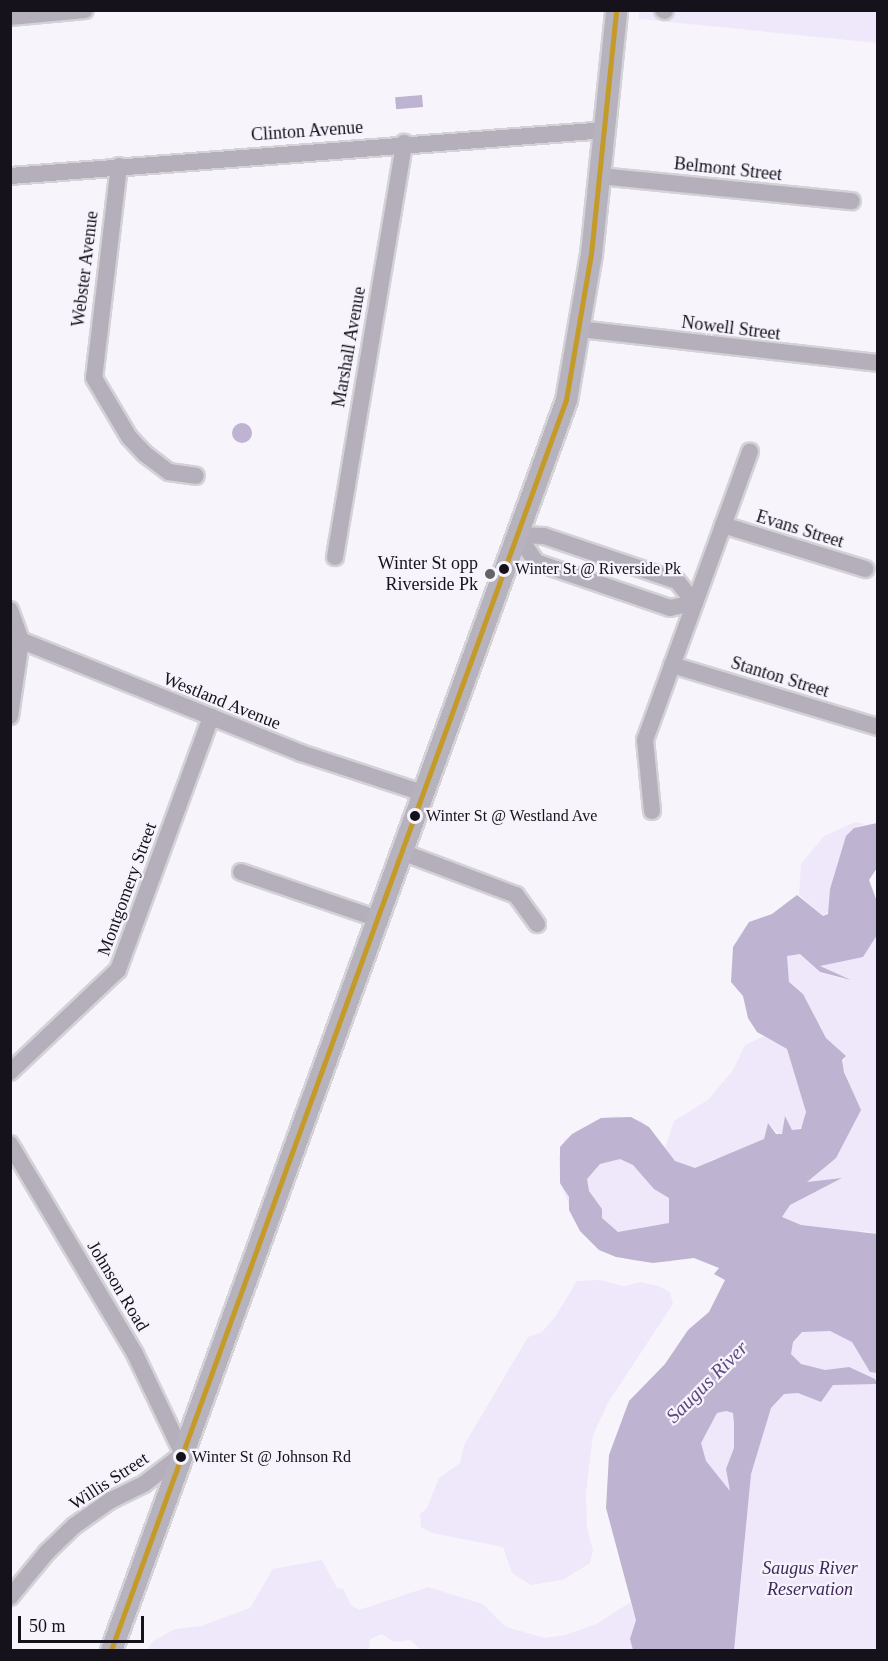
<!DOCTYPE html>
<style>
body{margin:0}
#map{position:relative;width:888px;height:1661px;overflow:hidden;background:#f7f5fb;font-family:Georgia,serif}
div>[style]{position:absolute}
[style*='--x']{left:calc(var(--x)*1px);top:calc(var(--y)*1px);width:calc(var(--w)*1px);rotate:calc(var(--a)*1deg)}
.green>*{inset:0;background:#efe8fa}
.water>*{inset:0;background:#beb3d0;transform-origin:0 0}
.round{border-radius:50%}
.roads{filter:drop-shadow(2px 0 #d3d2d6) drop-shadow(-2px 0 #d3d2d6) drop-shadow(0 2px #d3d2d6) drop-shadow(0 -2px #d3d2d6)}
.minor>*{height:16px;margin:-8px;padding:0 8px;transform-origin:8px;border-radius:8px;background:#b4afbb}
.major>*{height:21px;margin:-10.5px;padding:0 10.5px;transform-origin:10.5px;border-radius:10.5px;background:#b6b2be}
.bus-1>*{height:4.5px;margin:-2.25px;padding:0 2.25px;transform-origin:2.25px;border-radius:2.25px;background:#c49a28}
.dots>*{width:16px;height:16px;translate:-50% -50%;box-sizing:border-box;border:3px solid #f6f3fd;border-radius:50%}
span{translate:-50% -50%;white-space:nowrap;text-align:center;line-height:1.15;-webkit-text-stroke:4.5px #f6f3fd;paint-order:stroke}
.bus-label{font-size:16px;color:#15121b}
.left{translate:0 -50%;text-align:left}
.street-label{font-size:18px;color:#15121b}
.poi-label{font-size:18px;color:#15121b}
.right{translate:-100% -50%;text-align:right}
.park-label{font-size:18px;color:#3e295b;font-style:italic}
.water-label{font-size:20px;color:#5e497e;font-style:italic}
.frame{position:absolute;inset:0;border:12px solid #15121b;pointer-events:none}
.scale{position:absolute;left:18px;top:1616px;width:126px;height:27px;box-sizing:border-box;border:3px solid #15121b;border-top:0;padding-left:8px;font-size:18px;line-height:21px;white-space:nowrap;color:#15121b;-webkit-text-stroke:4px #f6f3fd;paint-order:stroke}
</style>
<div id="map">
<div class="green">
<div style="clip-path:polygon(639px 11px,877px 11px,877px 43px,639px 19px)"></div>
<div style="clip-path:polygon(855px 822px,866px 824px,853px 828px,830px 889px,829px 911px,823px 916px,799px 895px,801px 864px,824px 836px)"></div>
<div style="clip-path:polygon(877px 931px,877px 1234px,864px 1231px,834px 1236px,727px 1205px,852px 1091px,842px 1064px,846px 1056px,826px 1038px,820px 1025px,793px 1007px,776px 944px,800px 954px,820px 973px,846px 979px,820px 966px,840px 959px,863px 957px)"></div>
<div style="clip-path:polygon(764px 1036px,787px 1049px,806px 1112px,804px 1126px,792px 1131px,785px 1116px,785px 1129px,780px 1135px,768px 1123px,764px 1139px,727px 1157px,713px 1159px,673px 1191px,671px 1262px,635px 1261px,599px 1250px,580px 1231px,560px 1183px,559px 1157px,564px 1140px,601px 1118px,617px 1116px,642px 1121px,665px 1148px,674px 1121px,708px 1100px,733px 1070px,745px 1045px)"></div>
<div style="clip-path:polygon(600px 1280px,624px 1286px,640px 1282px,658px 1286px,670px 1292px,673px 1304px,609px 1401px,593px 1435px,586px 1493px,587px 1527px,593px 1551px,590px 1563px,563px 1580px,531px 1585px,512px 1573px,503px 1547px,432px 1533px,421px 1527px,420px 1514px,427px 1508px,439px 1478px,460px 1463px,464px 1445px,528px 1337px,542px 1332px,555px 1317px,577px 1281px)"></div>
<div style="clip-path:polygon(877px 1306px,877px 1650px,707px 1650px,677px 1483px,706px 1422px,792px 1334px)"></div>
<div style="clip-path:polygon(322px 1560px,337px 1588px,343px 1589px,351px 1605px,359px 1610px,428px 1587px,483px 1604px,506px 1627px,545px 1638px,565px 1635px,596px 1624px,631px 1602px,646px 1650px,421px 1650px,410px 1640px,393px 1642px,382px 1634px,370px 1639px,369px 1650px,146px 1650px,153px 1641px,175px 1629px,201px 1626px,250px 1608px,273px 1569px)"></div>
</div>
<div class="water">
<div style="left:422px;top:95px;width:12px;height:27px;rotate:85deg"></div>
<div class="round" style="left:232px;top:423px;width:20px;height:20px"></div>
<div style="clip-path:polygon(evenodd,877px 823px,877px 868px,869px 880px,876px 899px,877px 935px,863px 957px,820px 966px,851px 980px,820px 972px,800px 954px,787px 956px,789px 982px,803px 994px,826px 1038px,846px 1056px,842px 1060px,844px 1072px,861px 1110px,836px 1158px,807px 1182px,842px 1178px,790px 1205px,782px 1217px,801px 1225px,877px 1234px,877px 1373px,870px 1372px,852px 1342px,830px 1331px,802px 1332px,793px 1342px,791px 1354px,801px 1364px,825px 1370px,849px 1367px,875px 1379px,877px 1384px,833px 1385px,821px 1402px,798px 1393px,784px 1394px,771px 1408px,751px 1474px,734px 1650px,633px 1650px,630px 1639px,636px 1620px,606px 1508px,609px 1455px,629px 1401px,665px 1364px,688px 1330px,709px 1312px,725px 1280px,714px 1274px,719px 1268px,694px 1258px,653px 1263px,616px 1257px,599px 1250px,580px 1231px,569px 1210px,569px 1197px,560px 1183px,560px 1147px,572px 1134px,601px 1118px,631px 1117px,649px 1127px,675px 1161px,695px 1168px,764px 1139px,768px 1123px,776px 1134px,782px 1134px,785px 1116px,792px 1130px,801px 1129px,806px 1112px,787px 1049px,757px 1032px,748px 1018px,743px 996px,731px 982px,733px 947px,749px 922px,772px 914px,797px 895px,823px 916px,828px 914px,830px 889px,846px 836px,854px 828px,877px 823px,620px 1159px,633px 1165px,654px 1189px,669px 1198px,669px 1223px,618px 1232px,602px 1218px,602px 1209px,589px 1191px,587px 1179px,600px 1164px,620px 1159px,877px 823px,726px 1411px,733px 1413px,734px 1424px,734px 1448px,726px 1469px,730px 1491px,706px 1461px,701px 1443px,717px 1413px,726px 1411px)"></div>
</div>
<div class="roads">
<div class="minor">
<div style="--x:663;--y:10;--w:2;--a:27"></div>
<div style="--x:10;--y:17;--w:75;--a:-5.3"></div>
<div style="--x:119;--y:166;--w:213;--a:96.7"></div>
<div style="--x:94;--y:378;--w:69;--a:59.3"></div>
<div style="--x:129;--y:437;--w:23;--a:47"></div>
<div style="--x:145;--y:454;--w:30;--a:37"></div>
<div style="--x:169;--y:472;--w:27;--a:8"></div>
<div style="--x:10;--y:176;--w:598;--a:-4.41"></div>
<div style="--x:600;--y:176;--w:253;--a:5.7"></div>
<div style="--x:580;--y:329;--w:300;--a:6.5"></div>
<div style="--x:723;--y:525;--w:149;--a:17.2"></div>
<div style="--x:518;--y:535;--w:26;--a:2"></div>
<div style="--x:544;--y:536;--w:140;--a:18.7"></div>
<div style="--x:677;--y:581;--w:28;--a:51"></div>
<div style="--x:695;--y:603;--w:25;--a:169"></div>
<div style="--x:670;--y:608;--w:142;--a:-161.1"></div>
<div style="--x:536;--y:562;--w:32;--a:-124"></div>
<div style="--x:335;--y:557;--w:420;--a:-80.5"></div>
<div style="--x:10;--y:610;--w:32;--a:70"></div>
<div style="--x:21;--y:640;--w:77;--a:98.2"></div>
<div style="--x:10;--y:636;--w:314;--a:21.9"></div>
<div style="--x:301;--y:753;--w:128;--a:18.2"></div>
<div style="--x:672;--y:665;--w:215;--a:16.8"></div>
<div style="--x:652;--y:811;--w:71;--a:-95.6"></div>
<div style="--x:645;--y:740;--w:307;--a:-70"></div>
<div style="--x:402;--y:852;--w:122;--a:20.7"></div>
<div style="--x:516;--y:895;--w:36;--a:54"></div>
<div style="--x:241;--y:872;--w:145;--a:18.9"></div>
<div style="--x:10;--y:1072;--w:149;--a:-43.4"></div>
<div style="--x:118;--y:970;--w:270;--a:-69.8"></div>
<div style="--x:10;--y:1144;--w:244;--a:59.2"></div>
<div style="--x:135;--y:1354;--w:111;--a:64.4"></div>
<div style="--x:183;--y:1454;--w:49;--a:142.4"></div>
<div style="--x:144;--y:1484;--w:37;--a:154"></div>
<div style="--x:111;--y:1500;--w:45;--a:144.9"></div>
<div style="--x:74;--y:1526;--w:37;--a:136"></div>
<div style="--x:47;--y:1552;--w:58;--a:129.4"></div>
</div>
<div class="major">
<div style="--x:111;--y:1650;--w:1330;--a:-70"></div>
<div style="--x:566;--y:400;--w:148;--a:-80.3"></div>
<div style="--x:591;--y:254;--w:245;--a:-84.1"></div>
</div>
</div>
<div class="bus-1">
<div style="--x:111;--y:1650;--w:1330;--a:-70"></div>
<div style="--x:566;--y:400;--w:148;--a:-80.3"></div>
<div style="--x:591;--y:254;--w:245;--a:-84.1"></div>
</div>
<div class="dots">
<div style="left:504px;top:569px;background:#15121b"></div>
<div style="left:490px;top:574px;background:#646169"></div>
<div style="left:415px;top:816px;background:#15121b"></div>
<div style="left:181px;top:1457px;background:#15121b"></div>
</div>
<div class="bus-label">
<span class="left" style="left:515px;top:569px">Winter St @ Riverside Pk</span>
<span class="left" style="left:426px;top:816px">Winter St @ Westland Ave</span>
<span class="left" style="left:192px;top:1457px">Winter St @ Johnson Rd</span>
</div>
<div class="street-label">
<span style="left:307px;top:131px;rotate:-4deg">Clinton Avenue</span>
<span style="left:728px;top:169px;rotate:6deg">Belmont Street</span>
<span style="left:85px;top:269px;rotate:-83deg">Webster Avenue</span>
<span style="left:731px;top:328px;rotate:7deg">Nowell Street</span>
<span style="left:349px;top:347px;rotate:-80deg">Marshall Avenue</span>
<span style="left:800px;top:529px;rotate:17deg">Evans Street</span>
<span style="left:780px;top:677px;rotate:17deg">Stanton Street</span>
<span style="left:222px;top:701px;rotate:22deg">Westland Avenue</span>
<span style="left:127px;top:889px;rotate:-70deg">Montgomery Street</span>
<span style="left:118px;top:1286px;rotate:59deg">Johnson Road</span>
<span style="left:109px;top:1481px;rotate:-33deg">Willis Street</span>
</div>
<div class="poi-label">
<span class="right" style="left:478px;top:574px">Winter St opp<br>Riverside Pk</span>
</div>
<div class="park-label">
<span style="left:810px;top:1579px">Saugus River<br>Reservation</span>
</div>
<div class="water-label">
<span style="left:707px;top:1382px;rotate:-45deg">Saugus River</span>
</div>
<div class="frame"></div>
<div class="scale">50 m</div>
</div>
